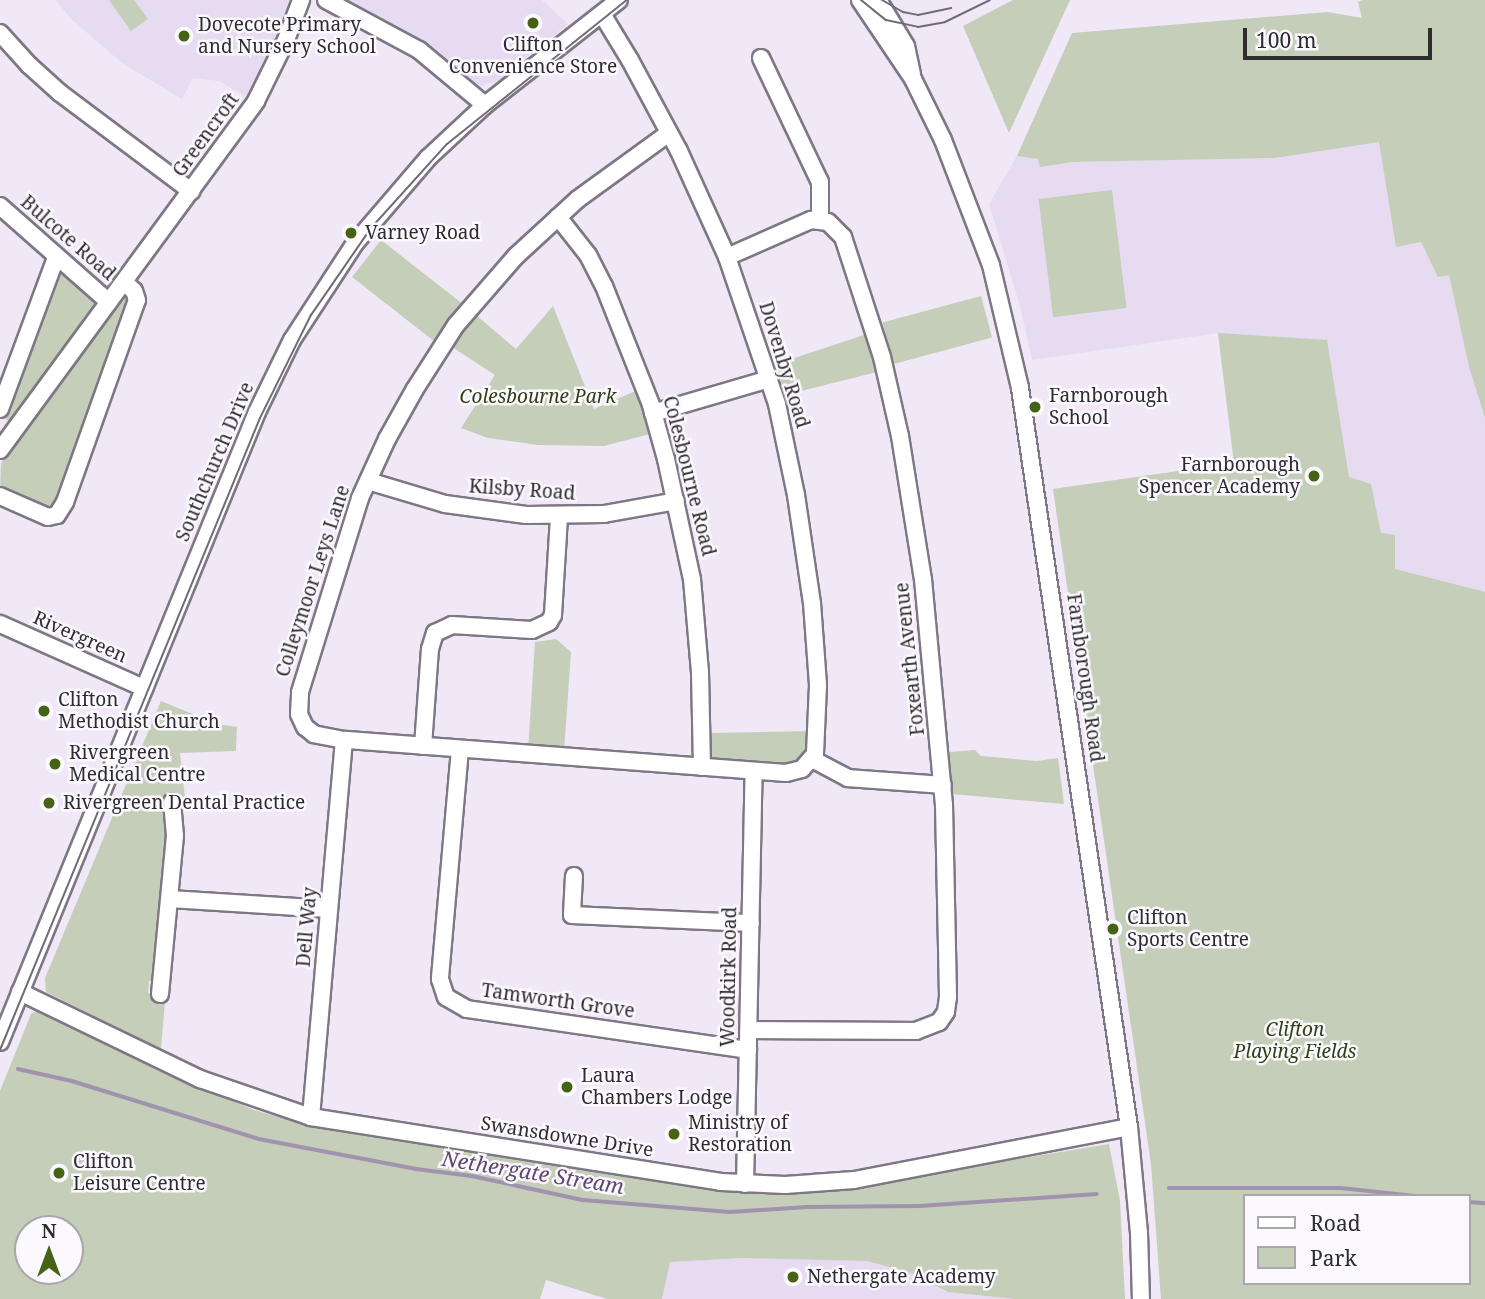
<!DOCTYPE html>
<style>
body{margin:0}
#map{position:relative;width:1485px;height:1299px;overflow:hidden;background:#f0e8f7;font-family:"Noto Serif",serif}
div>[style]{position:absolute}
[style*='--x']{left:calc(var(--x)*1px);top:calc(var(--y)*1px);width:calc(var(--w)*1px);rotate:calc(var(--a)*1deg)}
.built>*{inset:0;background:#e6dbf0}
.green>*{inset:0;background:#c4ceb9;transform-origin:0 0}
.stream>*{height:3.5px;margin:-1.75px;padding:0 1.75px;transform-origin:1.75px;border-radius:1.75px;background:#a193ad}
.roads{filter:drop-shadow(2px 0 #7e7784) drop-shadow(-2px 0 #7e7784) drop-shadow(0 2px #7e7784) drop-shadow(0 -2px #7e7784)}
.minor>*{height:16px;margin:-8px;padding:0 8px;transform-origin:8px;border-radius:8px;background:#fff}
.tram>*{height:2px;margin:-1px;padding:0 1px;transform-origin:1px;border-radius:1px;background:#706b74}
.dots>*{width:19px;height:19px;translate:-50% -50%;box-sizing:border-box;border:4px solid #fbf8fe;border-radius:50%}
span{translate:-50% -50%;white-space:nowrap;text-align:center;line-height:1.15;-webkit-text-stroke:5px #fbf8fe;paint-order:stroke}
.poi-label{font-size:19px;color:#2e2b31}
.left{translate:0 -50%;text-align:left}
.right{translate:-100% -50%;text-align:right}
.street-label{font-size:19px;color:#2e2b31}
.park-label{font-size:19px;color:#2e4014;font-style:italic}
.water-label{font-size:21px;color:#5f4770;font-style:italic}
.legend{position:absolute;left:1243px;top:1194px;width:228px;height:91px;box-sizing:border-box;background:#fbf8fe;border:2px solid #a9a6ac;margin:0;padding:9px 12px;list-style:none;font-size:21px;color:#2e2b31}
.legend li{display:flex;align-items:center;gap:14px;height:35px}
.legend b{width:35px;border:2px solid #a9a6ac}
.north{position:absolute;left:14px;top:1215px;width:70px;height:70px;box-sizing:border-box;background:#fbf8fe;border:2px solid #a9a6ac;border-radius:50%;rotate:0deg;font-size:19px;font-weight:700;line-height:28px;text-align:center;color:#2e2b31}
.north::after{content:'';display:block;margin:auto;width:24px;height:32px;background:#466315;clip-path:polygon(50% 0,100% 100%,50% 72%,0 100%)}
.scale{position:absolute;left:1243px;top:28px;width:189px;height:32px;box-sizing:border-box;border:4px solid #2e2b31;border-top:0;padding-left:9px;font-size:21px;line-height:24px;white-space:nowrap;color:#2e2b31;-webkit-text-stroke:5px #fbf8fe;paint-order:stroke}
</style>
<div id="map">
<div class="built">
<div style="clip-path:polygon(56px 0,290px 0,269px 53px,246px 97px,219px 81px,193px 78px,182px 99px,122px 63px,70px 18px)"></div>
<div style="clip-path:polygon(337px 0,542px 0,568px 24px,500px 80px,478px 87px,431px 52px)"></div>
<div style="clip-path:polygon(1379px 141px,1396px 246px,1421px 242px,1438px 276px,1449px 275px,1469px 367px,1485px 418px,1485px 790px,1096px 787px,1053px 489px,1234px 463px,1218px 333px,1032px 360px,1020px 306px,989px 204px,1017px 156px,1038px 159px,1040px 167px,1073px 162px,1275px 158px)"></div>
<div style="clip-path:polygon(743px 1258px,867px 1261px,911px 1273px,948px 1292px,1015px 1299px,662px 1299px,670px 1262px)"></div>
</div>
<div class="green">
<div style="clip-path:polygon(109px 0,134px 0,148px 19px,131px 31px)"></div>
<div style="clip-path:polygon(1013px 0,1070px 0,1009px 133px,963px 26px)"></div>
<div style="clip-path:polygon(1363px 0,1485px 0,1485px 418px,1469px 367px,1449px 275px,1438px 277px,1421px 242px,1396px 247px,1379px 142px,1275px 158px,1073px 162px,1040px 167px,1038px 159px,1017px 156px,1072px 33px,1328px 12px,1362px 18px,1358px 2px)"></div>
<div style="left:1112px;top:190px;width:119px;height:74px;rotate:83deg"></div>
<div style="left:381px;top:240px;width:105px;height:47px;rotate:38deg"></div>
<div style="clip-path:polygon(62px 272px,97px 302px,10px 421px,6px 420px,5px 415px)"></div>
<div style="left:981px;top:296px;width:43px;height:102px;rotate:75deg"></div>
<div style="clip-path:polygon(125px 298px,132px 301px,122px 330px,116px 333px,68px 467px,70px 474px,60px 503px,49px 513px,8px 489px,0 489px,1px 463px)"></div>
<div style="clip-path:polygon(553px 306px,594px 409px,638px 390px,650px 434px,604px 446px,538px 445px,488px 438px,461px 428px,495px 375px,452px 347px,476px 315px,516px 349px)"></div>
<div style="clip-path:polygon(evenodd,1218px 333px,1327px 340px,1349px 477px,1371px 484px,1381px 533px,1395px 535px,1395px 569px,1485px 592px,1485px 1299px,1161px 1299px,1151px 1164px,1053px 489px,1234px 463px,1218px 333px,1245px 1196px,1469px 1196px,1469px 1283px,1245px 1283px,1245px 1196px)"></div>
<div style="clip-path:polygon(867px 334px,877px 372px,785px 395px,776px 364px)"></div>
<div style="clip-path:polygon(556px 639px,571px 652px,564px 752px,528px 750px,535px 642px)"></div>
<div style="clip-path:polygon(161px 701px,217px 724px,237px 727px,236px 751px,180px 753px,185px 798px,161px 802px,163px 816px,169px 818px,157px 981px,149px 981px,148px 993px,156px 994px,156px 999px,165px 1001px,161px 1049px,46px 992px,45px 978px)"></div>
<div style="clip-path:polygon(811px 731px,805px 751px,791px 766px,714px 761px,710px 757px,710px 733px)"></div>
<div style="clip-path:polygon(975px 750px,981px 756px,1037px 761px,1058px 758px,1064px 804px,952px 794px,949px 752px)"></div>
<div style="clip-path:polygon(evenodd,42px 1007px,169px 1074px,254px 1110px,307px 1125px,701px 1188px,749px 1193px,824px 1191px,1109px 1144px,1120px 1201px,1125px 1299px,1015px 1299px,948px 1292px,911px 1273px,867px 1261px,743px 1258px,670px 1262px,662px 1299px,607px 1299px,546px 1280px,540px 1299px,0 1299px,0 1091px,31px 1014px,42px 1007px,28px 1229px,70px 1229px,70px 1271px,28px 1271px,28px 1229px)"></div>
</div>
<div class="stream">
<div style="--x:18;--y:1069;--w:55;--a:12.5"></div>
<div style="--x:72;--y:1081;--w:196;--a:17.2"></div>
<div style="--x:259;--y:1139;--w:160;--a:10.8"></div>
<div style="--x:416;--y:1169;--w:56;--a:7.1"></div>
<div style="--x:472;--y:1176;--w:114;--a:12.2"></div>
<div style="--x:583;--y:1200;--w:147;--a:4.7"></div>
<div style="--x:730;--y:1212;--w:77;--a:-3.7"></div>
<div style="--x:807;--y:1207;--w:113;--a:-0.5"></div>
<div style="--x:920;--y:1206;--w:177;--a:-3.9"></div>
<div style="--x:1169;--y:1188;--w:172;--a:0"></div>
<div style="--x:1341;--y:1188;--w:74;--a:6.2"></div>
<div style="--x:1469;--y:1202;--w:16;--a:4"></div>
</div>
<div class="roads">
<div class="minor">
<div style="--x:326;--y:0;--w:106;--a:28.3"></div>
<div style="--x:419;--y:50;--w:86;--a:39.8"></div>
<div style="--x:860;--y:0;--w:95;--a:56.1"></div>
<div style="--x:913;--y:79;--w:68;--a:63.8"></div>
<div style="--x:943;--y:140;--w:134;--a:69"></div>
<div style="--x:991;--y:265;--w:126;--a:76.7"></div>
<div style="--x:1020;--y:388;--w:747;--a:81.61"></div>
<div style="--x:1129;--y:1127;--w:106;--a:84.6"></div>
<div style="--x:1139;--y:1233;--w:66;--a:88.3"></div>
<div style="--x:878;--y:0;--w:54;--a:58.7"></div>
<div style="--x:906;--y:46;--w:29;--a:78"></div>
<div style="--x:602;--y:14;--w:54;--a:58.7"></div>
<div style="--x:630;--y:60;--w:103;--a:61.7"></div>
<div style="--x:679;--y:151;--w:116;--a:65.6"></div>
<div style="--x:727;--y:257;--w:155;--a:71.2"></div>
<div style="--x:777;--y:404;--w:93;--a:78.2"></div>
<div style="--x:796;--y:495;--w:109;--a:81.6"></div>
<div style="--x:812;--y:603;--w:82;--a:85.8"></div>
<div style="--x:818;--y:685;--w:69;--a:92.5"></div>
<div style="--x:815;--y:754;--w:20;--a:131"></div>
<div style="--x:802;--y:769;--w:16;--a:166"></div>
<div style="--x:786;--y:773;--w:443;--a:-175.7"></div>
<div style="--x:344;--y:740;--w:31;--a:-169"></div>
<div style="--x:314;--y:734;--w:11;--a:-142"></div>
<div style="--x:305;--y:727;--w:14;--a:-115"></div>
<div style="--x:299;--y:714;--w:22;--a:-87"></div>
<div style="--x:300;--y:692;--w:203;--a:-72.8"></div>
<div style="--x:360;--y:498;--w:65;--a:-65.4"></div>
<div style="--x:387;--y:439;--w:57;--a:-60.8"></div>
<div style="--x:415;--y:389;--w:76;--a:-57.4"></div>
<div style="--x:456;--y:325;--w:91;--a:-49"></div>
<div style="--x:516;--y:256;--w:84;--a:-42.6"></div>
<div style="--x:578;--y:199;--w:112;--a:-36"></div>
<div style="--x:0;--y:33;--w:43;--a:47.8"></div>
<div style="--x:29;--y:65;--w:42;--a:42.1"></div>
<div style="--x:60;--y:93;--w:164;--a:36.8"></div>
<div style="--x:761;--y:58;--w:137;--a:64.6"></div>
<div style="--x:820;--y:182;--w:38;--a:90"></div>
<div style="--x:0;--y:206;--w:145;--a:41.4"></div>
<div style="--x:558;--y:217;--w:48;--a:51.7"></div>
<div style="--x:588;--y:255;--w:35;--a:63"></div>
<div style="--x:604;--y:286;--w:128;--a:68.4"></div>
<div style="--x:651;--y:405;--w:56;--a:74.5"></div>
<div style="--x:666;--y:459;--w:123;--a:77.8"></div>
<div style="--x:692;--y:579;--w:93;--a:85.1"></div>
<div style="--x:700;--y:672;--w:95;--a:88.8"></div>
<div style="--x:727;--y:257;--w:92;--a:-23.8"></div>
<div style="--x:811;--y:220;--w:17;--a:7"></div>
<div style="--x:828;--y:222;--w:21;--a:45"></div>
<div style="--x:843;--y:237;--w:126;--a:72"></div>
<div style="--x:882;--y:357;--w:81;--a:77.2"></div>
<div style="--x:900;--y:436;--w:145;--a:80.9"></div>
<div style="--x:923;--y:579;--w:227;--a:84.7"></div>
<div style="--x:944;--y:805;--w:192;--a:88.8"></div>
<div style="--x:948;--y:997;--w:15;--a:98"></div>
<div style="--x:946;--y:1012;--w:12;--a:125"></div>
<div style="--x:939;--y:1022;--w:25;--a:159"></div>
<div style="--x:916;--y:1031;--w:167;--a:-179.7"></div>
<div style="--x:0;--y:409;--w:161;--a:-69.7"></div>
<div style="--x:653;--y:413;--w:121;--a:-16.3"></div>
<div style="--x:0;--y:450;--w:433;--a:-53.7"></div>
<div style="--x:256;--y:101;--w:68;--a:-63.8"></div>
<div style="--x:286;--y:40;--w:43;--a:-69.4"></div>
<div style="--x:368;--y:481;--w:80;--a:16.6"></div>
<div style="--x:445;--y:504;--w:82;--a:7.7"></div>
<div style="--x:526;--y:515;--w:78;--a:-0.7"></div>
<div style="--x:604;--y:514;--w:73;--a:-10.2"></div>
<div style="--x:0;--y:496;--w:52;--a:23.6"></div>
<div style="--x:48;--y:517;--w:9;--a:-13"></div>
<div style="--x:57;--y:515;--w:15;--a:-58"></div>
<div style="--x:65;--y:502;--w:214;--a:-70.4"></div>
<div style="--x:137;--y:300;--w:9;--a:-108"></div>
<div style="--x:134;--y:291;--w:13;--a:-138"></div>
<div style="--x:0;--y:624;--w:158;--a:24"></div>
<div style="--x:423;--y:746;--w:97;--a:-85.9"></div>
<div style="--x:430;--y:649;--w:17;--a:-73"></div>
<div style="--x:435;--y:633;--w:19;--a:-25"></div>
<div style="--x:452;--y:625;--w:80;--a:3.6"></div>
<div style="--x:532;--y:630;--w:19;--a:-25"></div>
<div style="--x:549;--y:622;--w:8;--a:-60"></div>
<div style="--x:553;--y:615;--w:99;--a:-86.5"></div>
<div style="--x:460;--y:749;--w:231;--a:95"></div>
<div style="--x:440;--y:979;--w:19;--a:72"></div>
<div style="--x:446;--y:997;--w:24;--a:30"></div>
<div style="--x:467;--y:1009;--w:284;--a:8.3"></div>
<div style="--x:812;--y:759;--w:41;--a:27.8"></div>
<div style="--x:848;--y:778;--w:95;--a:4.2"></div>
<div style="--x:574;--y:876;--w:39;--a:93"></div>
<div style="--x:572;--y:915;--w:179;--a:2.6"></div>
<div style="--x:170;--y:899;--w:159;--a:3.6"></div>
<div style="--x:20;--y:992;--w:200;--a:25.8"></div>
<div style="--x:200;--y:1079;--w:117;--a:18.9"></div>
<div style="--x:311;--y:1117;--w:415;--a:9"></div>
<div style="--x:721;--y:1182;--w:64;--a:2.7"></div>
<div style="--x:785;--y:1185;--w:69;--a:-4.1"></div>
<div style="--x:854;--y:1180;--w:280;--a:-10.9"></div>
<div style="--x:160;--y:994;--w:159;--a:-84.6"></div>
<div style="--x:175;--y:836;--w:34;--a:-95"></div>
<div style="--x:0;--y:1042;--w:680;--a:-67.81"></div>
<div style="--x:257;--y:412;--w:80;--a:-64.1"></div>
<div style="--x:292;--y:340;--w:117;--a:-56.9"></div>
<div style="--x:356;--y:242;--w:111;--a:-49.4"></div>
<div style="--x:428;--y:158;--w:78;--a:-42.9"></div>
<div style="--x:485;--y:105;--w:170;--a:-38.1"></div>
<div style="--x:311;--y:1117;--w:378;--a:-85"></div>
<div style="--x:745;--y:1184;--w:413;--a:-88.8"></div>
</div>
</div>
<div class="tram">
<div style="--x:861;--y:0;--w:32;--a:39"></div>
<div style="--x:886;--y:20;--w:33;--a:12"></div>
<div style="--x:918;--y:27;--w:27;--a:-10"></div>
<div style="--x:945;--y:22;--w:50;--a:-26.1"></div>
<div style="--x:882;--y:0;--w:24;--a:30"></div>
<div style="--x:903;--y:12;--w:15;--a:11"></div>
<div style="--x:918;--y:15;--w:34;--a:-12"></div>
<div style="--x:0;--y:1050;--w:683;--a:-67.64"></div>
<div style="--x:260;--y:418;--w:115;--a:-63.7"></div>
<div style="--x:311;--y:315;--w:106;--a:-55.4"></div>
<div style="--x:371;--y:228;--w:113;--a:-47.9"></div>
<div style="--x:447;--y:144;--w:231;--a:-38.7"></div>
</div>
<div class="dots">
<div style="left:533px;top:23px;background:#466315"></div>
<div style="left:184px;top:36px;background:#466315"></div>
<div style="left:351px;top:233px;background:#466315"></div>
<div style="left:1035px;top:407px;background:#466315"></div>
<div style="left:1314px;top:476px;background:#466315"></div>
<div style="left:44px;top:711px;background:#466315"></div>
<div style="left:55px;top:764px;background:#466315"></div>
<div style="left:49px;top:803px;background:#466315"></div>
<div style="left:1113px;top:929px;background:#466315"></div>
<div style="left:567px;top:1087px;background:#466315"></div>
<div style="left:674px;top:1134px;background:#466315"></div>
<div style="left:59px;top:1173px;background:#466315"></div>
<div style="left:793px;top:1277px;background:#466315"></div>
</div>
<div class="poi-label">
<span class="left" style="left:198px;top:36px">Dovecote Primary<br>and Nursery School</span>
<span style="left:533px;top:56px">Clifton<br>Convenience Store</span>
<span class="left" style="left:365px;top:233px">Varney Road</span>
<span class="left" style="left:1049px;top:407px">Farnborough<br>School</span>
<span class="right" style="left:1300px;top:476px">Farnborough<br>Spencer Academy</span>
<span class="left" style="left:58px;top:711px">Clifton<br>Methodist Church</span>
<span class="left" style="left:69px;top:764px">Rivergreen<br>Medical Centre</span>
<span class="left" style="left:63px;top:803px">Rivergreen Dental Practice</span>
<span class="left" style="left:1127px;top:929px">Clifton<br>Sports Centre</span>
<span class="left" style="left:581px;top:1087px">Laura<br>Chambers Lodge</span>
<span class="left" style="left:688px;top:1134px">Ministry of<br>Restoration</span>
<span class="left" style="left:73px;top:1173px">Clifton<br>Leisure Centre</span>
<span class="left" style="left:807px;top:1277px">Nethergate Academy</span>
</div>
<div class="street-label">
<span style="left:206px;top:135px;rotate:-54deg">Greencroft</span>
<span style="left:68px;top:238px;rotate:41deg">Bulcote Road</span>
<span style="left:784px;top:365px;rotate:73deg">Dovenby Road</span>
<span style="left:215px;top:462px;rotate:-67deg">Southchurch Drive</span>
<span style="left:689px;top:476px;rotate:76deg">Colesbourne Road</span>
<span style="left:522px;top:490px;rotate:4deg">Kilsby Road</span>
<span style="left:313px;top:581px;rotate:-72deg">Colleymoor Leys Lane</span>
<span style="left:80px;top:637px;rotate:24deg">Rivergreen</span>
<span style="left:910px;top:659px;rotate:-96deg">Foxearth Avenue</span>
<span style="left:1085px;top:678px;rotate:82deg">Farnborough Road</span>
<span style="left:307px;top:927px;rotate:-85deg">Dell Way</span>
<span style="left:729px;top:977px;rotate:-89deg">Woodkirk Road</span>
<span style="left:558px;top:1001px;rotate:8deg">Tamworth Grove</span>
<span style="left:567px;top:1137px;rotate:9deg">Swansdowne Drive</span>
</div>
<div class="park-label">
<span style="left:538px;top:397px">Colesbourne Park</span>
<span style="left:1295px;top:1041px">Clifton<br>Playing Fields</span>
</div>
<div class="water-label">
<span style="left:533px;top:1172px;rotate:9deg">Nethergate Stream</span>
</div>
<ul class="legend">
<li><b style="height:9px;background:#fff"></b>Road</li>
<li><b style="height:19px;background:#c4ceb9"></b>Park</li>
</ul>
<div class="north">N</div>
<div class="scale">100 m</div>
</div>
